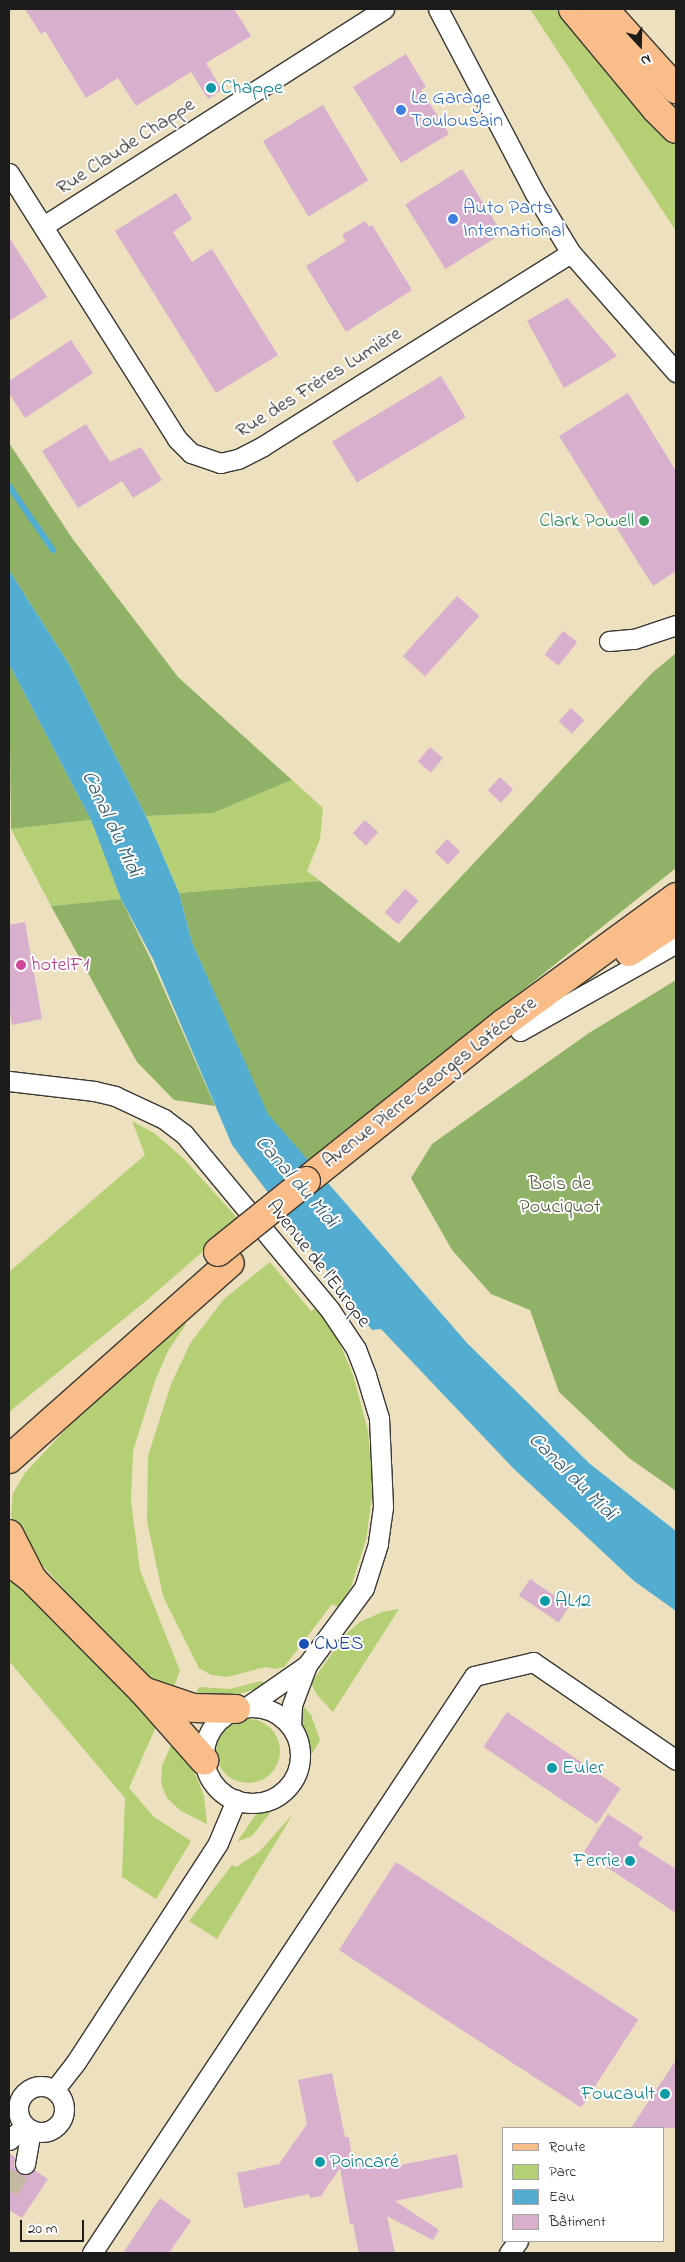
<!DOCTYPE html>
<meta charset="utf-8">
<style>
body{margin:0}
#map{position:relative;width:685px;height:2262px;overflow:hidden;background:#ece0bf;font-family:"Indie Flower",sans-serif}
div>[style]{position:absolute}
[style*='--x']{left:calc(var(--x)*1px);top:calc(var(--y)*1px);width:calc(var(--w)*1px);rotate:calc(var(--a)*1deg)}
.green>*{inset:0;background:#b5cf75}
.round{border-radius:50%}
.forest>*{inset:0;background:#90b266}
.water>*{inset:0;background:#53add0}
.stream>*{height:6px;margin:-3px;padding:0 3px;transform-origin:3px;border-radius:3px;background:#53add0}
.building>*{inset:0;background:#d8afcd;transform-origin:0 0}
.street-tunnel>*{height:19px;margin-top:-9.5px;transform-origin:0;background:repeating-linear-gradient(90deg,#c2b99e 0 19px,transparent 0 28px)}
.roads{filter:drop-shadow(1px 0 #3b3934) drop-shadow(-1px 0 #3b3934) drop-shadow(0 1px #3b3934) drop-shadow(0 -1px #3b3934)}
.street>*{height:19px;margin:-9.5px;padding:0 9.5px;transform-origin:9.5px;border-radius:9.5px;background:#fff}
.street>.ring{margin:-9.5px;padding:0;box-sizing:content-box;background:none;border:19px solid #fff;border-radius:50%}
.primary>*{height:28px;margin:-14px;padding:0 14px;transform-origin:14px;border-radius:14px;background:#f8bd88}
.bridges{filter:drop-shadow(1px 0 #3b3934) drop-shadow(-1px 0 #3b3934) drop-shadow(0 1px #3b3934) drop-shadow(0 -1px #3b3934)}
.primary-bridge>*{height:28px;margin:-14px;padding:0 14px;transform-origin:14px;border-radius:14px;background:#f8bd88}
.dots>*{width:14px;height:14px;translate:-50% -50%;box-sizing:border-box;border:2px solid #fff;border-radius:50%}
span{translate:-50% -50%;white-space:nowrap;text-align:center;line-height:1.15;-webkit-text-stroke:4px #fff;paint-order:stroke}
.culture-label{font-size:20px;color:#0d838f}
.left{translate:0 -50%;text-align:left}
.right{translate:-100% -50%;text-align:right}
.shop-label{font-size:20px;color:#366cbe}
.street-label{font-size:20px;color:#1c1c1c}
.leisure-label{font-size:20px;color:#27864d}
.hotel-label{font-size:20px;color:#b23c85}
.park-label{font-size:20px;color:#525b3b}
.transit-label{font-size:20px;color:#164399}
.water-label{font-size:21px;color:#355d6d;font-style:italic}
.frame{position:absolute;inset:0;border:10px solid #1c1c1c;pointer-events:none}
.legend{position:absolute;left:502px;top:2127px;width:162px;height:115px;box-sizing:border-box;background:#fff;border:1px solid #a4a4a4;margin:0;padding:6px 9px;list-style:none;font-size:15px;color:#1c1c1c}
.legend li{display:flex;align-items:center;gap:10px;height:25px}
.legend b{width:25px;border:1px solid #a4a4a4}
.north{position:absolute;left:615px;top:20px;width:50px;height:50px;-webkit-text-stroke:4px #fff;paint-order:stroke;rotate:159deg;font-size:14px;font-weight:700;line-height:20px;text-align:center;color:#1c1c1c}
.north::after{content:'';display:block;margin:auto;width:18px;height:22px;background:#1c1c1c;clip-path:polygon(50% 0,100% 100%,50% 72%,0 100%)}
.scale{position:absolute;left:20px;top:2220px;width:64px;height:22px;box-sizing:border-box;border:2px solid #1c1c1c;border-top:0;padding-left:6px;font-size:15px;line-height:18px;white-space:nowrap;color:#1c1c1c;-webkit-text-stroke:4px #fff;paint-order:stroke}
</style>
<div id="map">
<div class="green">
<div style="clip-path:polygon(530px 9px,561px 9px,676px 143px,676px 231px)"></div>
<div style="clip-path:polygon(292px 780px,323px 808px,320px 839px,307px 871px,320px 881px,179px 893px,146px 816px,213px 813px)"></div>
<div style="clip-path:polygon(91px 820px,121px 899px,51px 906px,11px 829px)"></div>
<div style="clip-path:polygon(132px 1121px,154px 1133px,184px 1159px,239px 1220px,146px 1301px,9px 1412px,9px 1272px,145px 1155px)"></div>
<div style="clip-path:polygon(270px 1262px,311px 1311px,316px 1308px,337px 1337px,353px 1375px,368px 1431px,373px 1488px,366px 1540px,351px 1587px,338px 1607px,332px 1604px,284px 1667px,276px 1669px,266px 1667px,227px 1677px,211px 1675px,199px 1668px,163px 1596px,147px 1521px,148px 1456px,171px 1384px,191px 1342px,224px 1299px)"></div>
<div style="clip-path:polygon(182px 1321px,186px 1324px,168px 1351px,155px 1381px,133px 1451px,131px 1501px,140px 1570px,180px 1671px,171px 1694px,148px 1681px,33px 1555px,18px 1535px,11px 1515px,13px 1493px,25px 1473px,67px 1428px)"></div>
<div style="clip-path:polygon(9px 1577px,158px 1722px,129px 1788px,154px 1817px,191px 1841px,156px 1899px,122px 1877px,125px 1798px,9px 1661px)"></div>
<div style="clip-path:polygon(399px 1609px,333px 1712px,317px 1695px,311px 1683px,346px 1634px,360px 1622px,382px 1612px)"></div>
<div style="clip-path:polygon(261px 1681px,269px 1685px,229px 1697px,192px 1701px,199px 1687px,230px 1689px)"></div>
<div style="clip-path:polygon(301px 1703px,311px 1715px,320px 1740px,308px 1761px,300px 1722px)"></div>
<div class="round" style="left:216px;top:1719px;width:64px;height:64px"></div>
<div style="clip-path:polygon(174px 1738px,190px 1760px,204px 1796px,207px 1824px,181px 1811px,167px 1798px,161px 1783px,162px 1766px)"></div>
<div style="clip-path:polygon(277px 1804px,252px 1836px,237px 1842px,257px 1813px)"></div>
<div style="clip-path:polygon(293px 1814px,217px 1939px,189px 1921px,232px 1865px,236px 1867px,259px 1852px)"></div>
</div>
<div class="forest">
<div style="clip-path:polygon(9px 443px,72px 538px,178px 677px,292px 780px,213px 813px,146px 816px,69px 664px,9px 570px)"></div>
<div style="clip-path:polygon(676px 653px,676px 868px,308px 1161px,267px 1114px,192px 942px,179px 893px,320px 881px,399px 943px,652px 673px)"></div>
<div style="clip-path:polygon(9px 664px,91px 820px,11px 829px)"></div>
<div style="clip-path:polygon(121px 899px,151px 960px,215px 1106px,174px 1100px,137px 1062px,51px 906px)"></div>
<div style="clip-path:polygon(676px 980px,676px 1491px,629px 1458px,559px 1392px,530px 1310px,491px 1294px,452px 1250px,411px 1178px,432px 1144px,589px 1033px)"></div>
</div>
<div class="water">
<div style="clip-path:polygon(9px 570px,69px 664px,146px 816px,179px 893px,192px 942px,268px 1114px,467px 1343px,590px 1464px,676px 1531px,676px 1611px,634px 1581px,514px 1469px,381px 1329px,372px 1330px,232px 1145px,153px 959px,121px 899px,91px 820px,9px 664px)"></div>
</div>
<div class="stream">
<div style="--x:9;--y:486;--w:78;--a:55.5"></div>
</div>
<div class="building">
<div style="clip-path:polygon(25px 9px,234px 9px,251px 36px,206px 63px,222px 90px,208px 99px,191px 72px,136px 106px,118px 78px,86px 98px,45px 31px,41px 34px)"></div>
<div style="clip-path:polygon(406px 54px,426px 87px,421px 90px,449px 134px,401px 163px,353px 87px)"></div>
<div style="left:323px;top:105px;width:88px;height:70px;rotate:59deg"></div>
<div style="left:462px;top:169px;width:76px;height:67px;rotate:58deg"></div>
<div style="clip-path:polygon(176px 193px,192px 219px,173px 232px,192px 262px,212px 249px,278px 355px,216px 393px,115px 231px)"></div>
<div style="clip-path:polygon(365px 221px,369px 227px,372px 225px,412px 290px,346px 332px,306px 266px,346px 241px,342px 235px)"></div>
<div style="clip-path:polygon(9px 237px,47px 297px,9px 321px)"></div>
<div style="clip-path:polygon(567px 298px,617px 356px,564px 388px,527px 321px)"></div>
<div style="clip-path:polygon(71px 340px,93px 373px,25px 418px,9px 393px,9px 381px)"></div>
<div style="left:441px;top:376px;width:48px;height:127px;rotate:59deg"></div>
<div style="clip-path:polygon(628px 393px,676px 471px,676px 571px,653px 586px,559px 436px)"></div>
<div style="clip-path:polygon(86px 424px,110px 462px,141px 447px,162px 480px,133px 498px,122px 481px,78px 508px,42px 451px)"></div>
<div style="left:457px;top:596px;width:30px;height:81px;rotate:42deg"></div>
<div style="left:563px;top:631px;width:18px;height:30px;rotate:38deg"></div>
<div style="left:571px;top:708px;width:18px;height:18px;rotate:43deg"></div>
<div style="left:430px;top:747px;width:17px;height:19px;rotate:40deg"></div>
<div style="left:500px;top:777px;width:18px;height:18px;rotate:43deg"></div>
<div style="left:365px;top:820px;width:18px;height:18px;rotate:43deg"></div>
<div style="left:447px;top:839px;width:18px;height:18px;rotate:43deg"></div>
<div style="left:405px;top:889px;width:18px;height:31px;rotate:41deg"></div>
<div style="clip-path:polygon(25px 922px,42px 1019px,12px 1025px,9px 1006px,9px 925px)"></div>
<div style="left:530px;top:1579px;width:48px;height:20px;rotate:34deg"></div>
<div style="left:507px;top:1712px;width:137px;height:42px;rotate:34deg"></div>
<div style="clip-path:polygon(608px 1814px,643px 1837px,638px 1845px,676px 1869px,676px 1913px,584px 1852px)"></div>
<div style="left:396px;top:1862px;width:289px;height:105px;rotate:33deg"></div>
<div style="clip-path:polygon(676px 2060px,676px 2128px,631px 2128px)"></div>
<div style="clip-path:polygon(332px 2073px,345px 2137px,349px 2137px,351px 2151px,348px 2156px,367px 2168px,390px 2164px,390px 2167px,457px 2154px,463px 2187px,395px 2201px,439px 2230px,433px 2240px,387px 2216px,395px 2253px,359px 2253px,353px 2224px,350px 2224px,340px 2168px,321px 2196px,310px 2198px,309px 2194px,244px 2208px,237px 2173px,279px 2164px,307px 2124px,298px 2080px)"></div>
<div style="clip-path:polygon(9px 2153px,15px 2157px,14px 2167px,18px 2173px,28px 2175px,34px 2170px,48px 2179px,22px 2218px,9px 2210px)"></div>
<div style="clip-path:polygon(160px 2198px,191px 2221px,169px 2253px,123px 2253px)"></div>
</div>
<div class="street-tunnel">
<div style="--x:9;--y:2190;--w:31;--a:-58"></div>
</div>
<div class="roads">
<div class="street">
<div style="--x:438;--y:9;--w:207;--a:62.3"></div>
<div style="--x:534;--y:192;--w:71;--a:58.8"></div>
<div style="--x:571;--y:253;--w:159;--a:48.6"></div>
<div style="--x:9;--y:173;--w:315;--a:57.7"></div>
<div style="--x:177;--y:439;--w:20;--a:45"></div>
<div style="--x:191;--y:453;--w:31;--a:19"></div>
<div style="--x:220;--y:463;--w:18;--a:-13"></div>
<div style="--x:238;--y:459;--w:28;--a:-27"></div>
<div style="--x:263;--y:446;--w:363;--a:-32.1"></div>
<div style="--x:45;--y:225;--w:402;--a:-32.5"></div>
<div style="--x:609;--y:641;--w:25;--a:-5"></div>
<div style="--x:634;--y:639;--w:44;--a:-18.4"></div>
<div style="--x:520;--y:1031;--w:179;--a:-29.4"></div>
<div style="--x:9;--y:1081;--w:86;--a:6.7"></div>
<div style="--x:94;--y:1091;--w:22;--a:13"></div>
<div style="--x:115;--y:1096;--w:54;--a:25.1"></div>
<div style="--x:164;--y:1119;--w:25;--a:37"></div>
<div style="--x:184;--y:1134;--w:229;--a:50.3"></div>
<div style="--x:330;--y:1310;--w:47;--a:56.3"></div>
<div style="--x:356;--y:1349;--w:28;--a:69"></div>
<div style="--x:366;--y:1375;--w:45;--a:73.2"></div>
<div style="--x:379;--y:1418;--w:89;--a:87.4"></div>
<div style="--x:383;--y:1507;--w:37;--a:98"></div>
<div style="--x:378;--y:1544;--w:46;--a:107.7"></div>
<div style="--x:364;--y:1588;--w:96;--a:126.5"></div>
<div style="--x:307;--y:1665;--w:72;--a:145.2"></div>
<div class="ring" style="left:204px;top:1707px;width:77px;height:77px"></div>
<div style="--x:291;--y:1725;--w:20;--a:-87"></div>
<div style="--x:292;--y:1705;--w:43;--a:-69.4"></div>
<div class="ring" style="left:18px;top:2086px;width:27px;height:27px"></div>
<div style="--x:55;--y:2089;--w:34;--a:-52"></div>
<div style="--x:76;--y:2062;--w:261;--a:-57"></div>
<div style="--x:218;--y:1843;--w:47;--a:-67.3"></div>
<div style="--x:9;--y:2140;--w:21;--a:-41"></div>
<div style="--x:25;--y:2164;--w:35;--a:-80"></div>
<div style="--x:92;--y:2253;--w:692;--a:-56.49"></div>
<div style="--x:474;--y:1676;--w:61;--a:-13.3"></div>
<div style="--x:533;--y:1662;--w:173;--a:34.4"></div>
<div style="--x:509;--y:2253;--w:15;--a:-53"></div>
</div>
<div class="primary">
<div style="--x:573;--y:9;--w:130;--a:50.3"></div>
<div style="--x:656;--y:109;--w:28;--a:45"></div>
<div style="--x:604;--y:9;--w:108;--a:48"></div>
<div style="--x:629;--y:952;--w:56;--a:-33.4"></div>
<div style="--x:306;--y:1181;--w:253;--a:-38.6"></div>
<div style="--x:504;--y:1023;--w:213;--a:-36.2"></div>
<div style="--x:9;--y:1459;--w:295;--a:-41.6"></div>
<div style="--x:9;--y:1534;--w:46;--a:62.9"></div>
<div style="--x:9;--y:1561;--w:31;--a:38"></div>
<div style="--x:33;--y:1580;--w:155;--a:45.3"></div>
<div style="--x:142;--y:1690;--w:94;--a:48.5"></div>
<div style="--x:143;--y:1691;--w:53;--a:18.8"></div>
<div style="--x:193;--y:1708;--w:43;--a:1.3"></div>
</div>
</div>
<div class="bridges">
<div class="primary-bridge">
<div style="--x:218;--y:1252;--w:113;--a:-38.9"></div>
</div>
</div>
<div class="dots">
<div style="left:211px;top:88px;background:#0f9aa8"></div>
<div style="left:401px;top:110px;background:#3f7fe0"></div>
<div style="left:453px;top:219px;background:#3f7fe0"></div>
<div style="left:644px;top:521px;background:#2e9e5b"></div>
<div style="left:21px;top:965px;background:#d1479c"></div>
<div style="left:545px;top:1601px;background:#0f9aa8"></div>
<div style="left:304px;top:1644px;background:#1a4fb4"></div>
<div style="left:552px;top:1768px;background:#0f9aa8"></div>
<div style="left:630px;top:1861px;background:#0f9aa8"></div>
<div style="left:665px;top:2094px;background:#0f9aa8"></div>
<div style="left:320px;top:2162px;background:#0f9aa8"></div>
</div>
<div class="culture-label">
<span class="left" style="left:221px;top:88px">Chappe</span>
<span class="left" style="left:555px;top:1601px">AL12</span>
<span class="left" style="left:562px;top:1768px">Euler</span>
<span class="right" style="left:620px;top:1861px">Ferrie</span>
<span class="right" style="left:655px;top:2094px">Foucault</span>
<span class="left" style="left:330px;top:2162px">Poincaré</span>
</div>
<div class="shop-label">
<span class="left" style="left:411px;top:110px">Le Garage<br>Toulousain</span>
<span class="left" style="left:463px;top:220px">Auto Parts<br>International</span>
</div>
<div class="street-label">
<span style="left:126px;top:147px;rotate:-33deg">Rue Claude Chappe</span>
<span style="left:319px;top:383px;rotate:-32deg">Rue des Frères Lumière</span>
<span style="left:430px;top:1083px;rotate:-38deg">Avenue Pierre-Georges Latécoère</span>
<span style="left:318px;top:1264px;rotate:52deg">Avenue de l'Europe</span>
</div>
<div class="leisure-label">
<span class="right" style="left:634px;top:521px">Clark Powell</span>
</div>
<div class="hotel-label">
<span class="left" style="left:31px;top:965px">hotelF1</span>
</div>
<div class="park-label">
<span style="left:560px;top:1196px">Bois de<br>Pouciquot</span>
</div>
<div class="transit-label">
<span class="left" style="left:314px;top:1644px">CNES</span>
</div>
<div class="water-label">
<span style="left:111px;top:824px;rotate:65deg">Canal du Midi</span>
<span style="left:296px;top:1182px;rotate:49deg">Canal du Midi</span>
<span style="left:572px;top:1477px;rotate:45deg">Canal du Midi</span>
</div>
<div class="frame"></div>
<ul class="legend">
<li><b style="height:6px;background:#f8bd88"></b>Route</li>
<li><b style="height:14px;background:#b5cf75"></b>Parc</li>
<li><b style="height:14px;background:#53add0"></b>Eau</li>
<li><b style="height:14px;background:#d8afcd"></b>Bâtiment</li>
</ul>
<div class="north">N</div>
<div class="scale">20 m</div>
</div>
